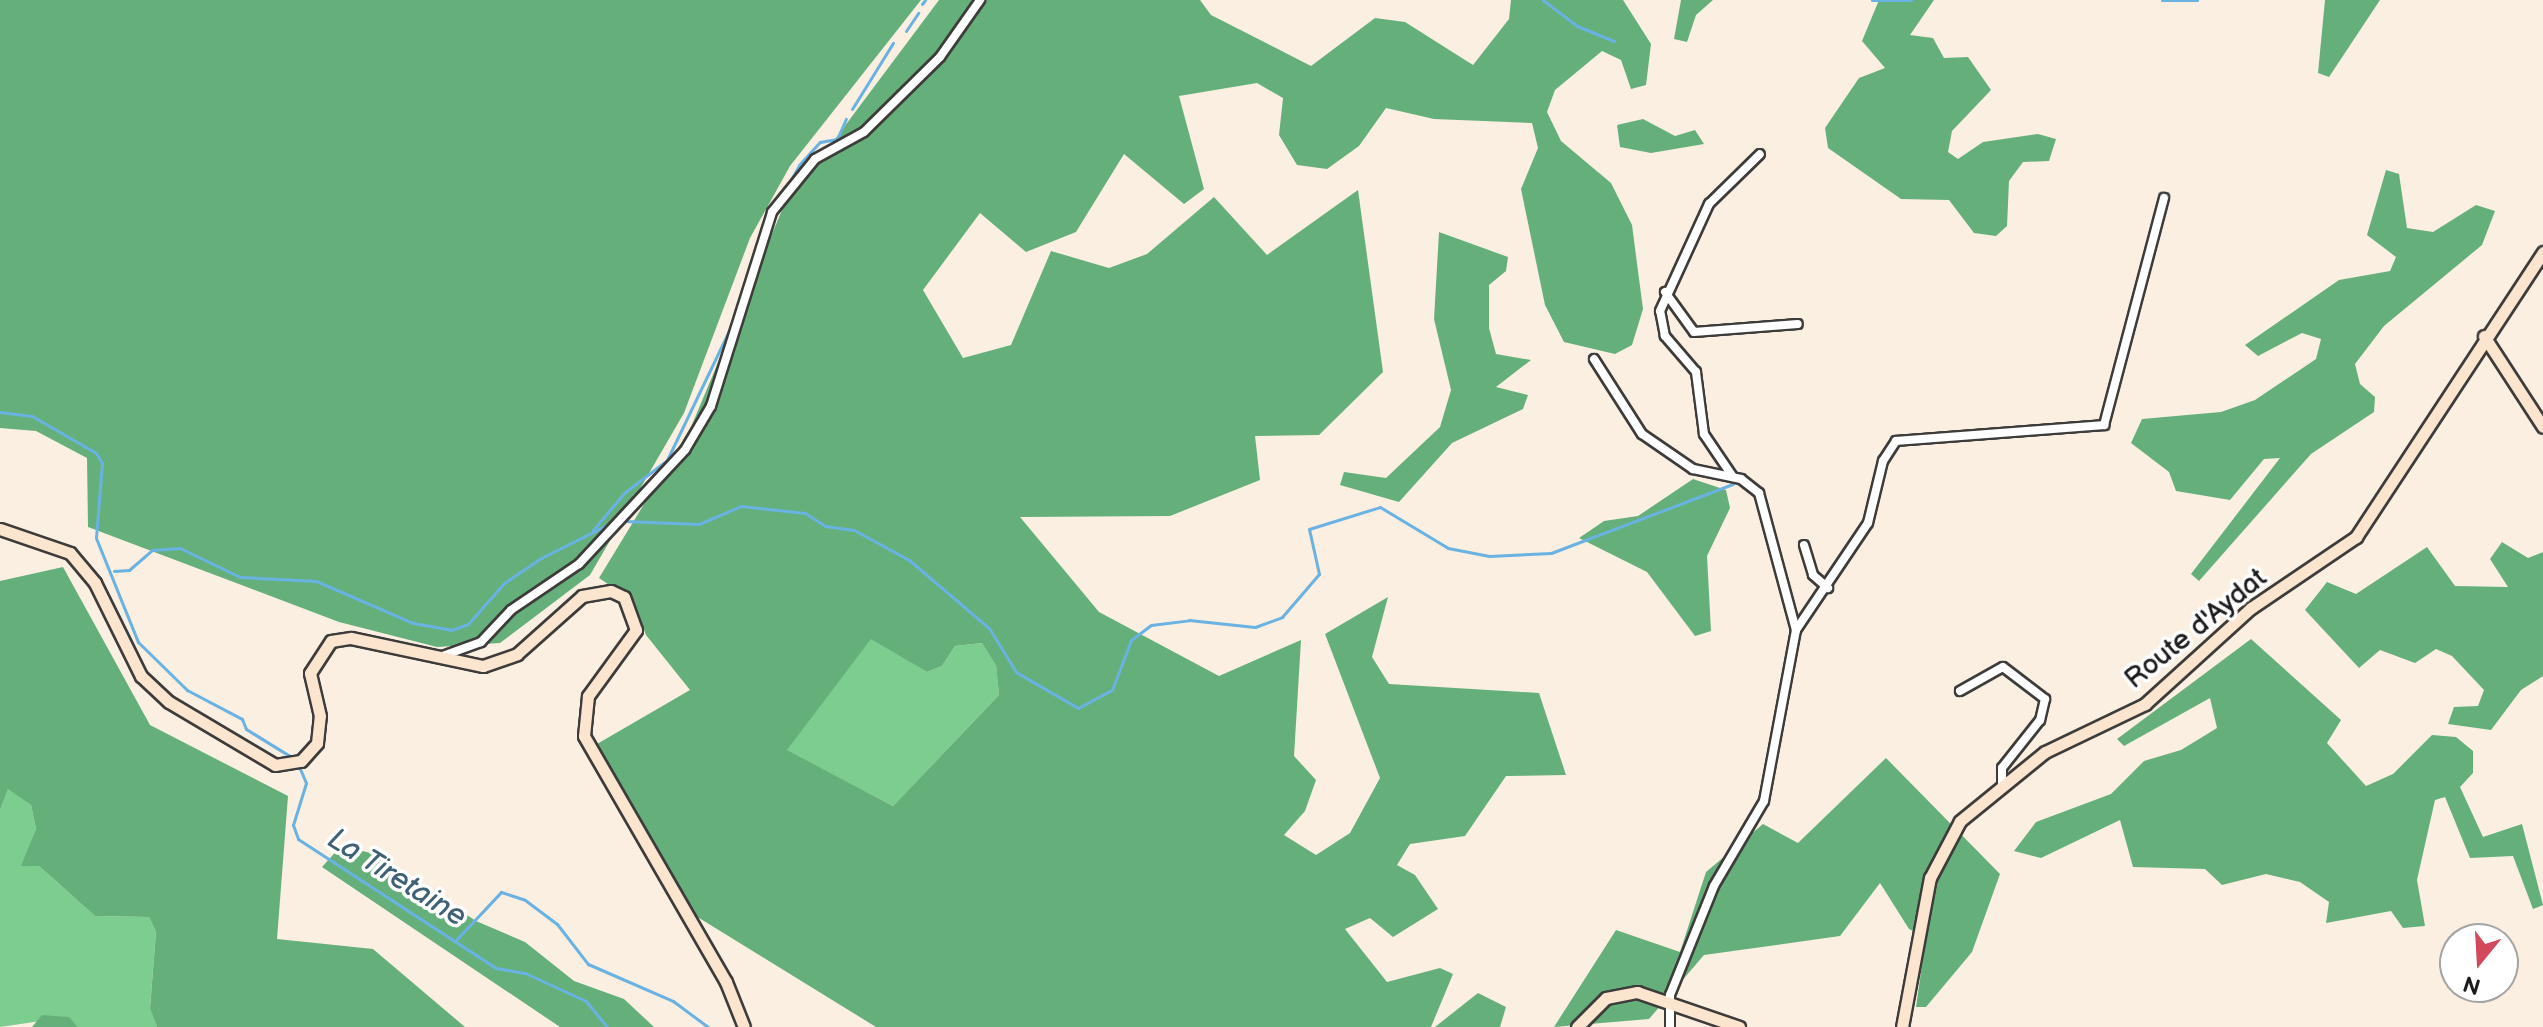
<!DOCTYPE html>
<style>
body{margin:0}
#map{position:relative;width:2543px;height:1027px;overflow:hidden;background:#faefe1;font-family:"Balsamiq Sans",sans-serif}
div>[style]{position:absolute}
[style*='--x']{left:calc(var(--x)*1px);top:calc(var(--y)*1px);width:calc(var(--w)*1px);rotate:calc(var(--a)*1deg)}
.green>*{inset:0;background:#7ccd8f}
.forest>*{inset:0;background:#65b07a}
.stream>*{height:3px;margin:-1.5px;padding:0 1.5px;transform-origin:1.5px;border-radius:1.5px;background:#69b2e1}
.roads{filter:drop-shadow(2px 0 #3d3c3a) drop-shadow(-2px 0 #3d3c3a) drop-shadow(0 2px #3d3c3a) drop-shadow(0 -2px #3d3c3a)}
.street>*{height:8px;margin:-4px;padding:0 4px;transform-origin:4px;border-radius:4px;background:#fff}
.secondary>*{height:11px;margin:-5.5px;padding:0 5.5px;transform-origin:5.5px;border-radius:5.5px;background:#fbe5cf}
span{translate:-50% -50%;white-space:nowrap;text-align:center;line-height:1.15;-webkit-text-stroke:7px #fff;paint-order:stroke}
.street-label{font-size:28px;color:#1c1c1c}
.water-label{font-size:30px;color:#3f6075;font-style:italic}
.north{position:absolute;left:2439px;top:923px;width:80px;height:80px;box-sizing:border-box;background:#fff;border:2px solid #a4a4a4;border-radius:50%;rotate:198deg;font-size:22px;font-weight:700;line-height:32px;text-align:center;color:#1c1c1c}
.north::after{content:'';display:block;margin:auto;width:28px;height:36px;background:#d1495b;clip-path:polygon(50% 0,100% 100%,50% 72%,0 100%)}
</style>
<div id="map">
<div class="green">
<div style="clip-path:polygon(871px 638px,927px 672px,942px 666px,955px 646px,982px 643px,996px 664px,999px 695px,893px 806px,786px 750px)"></div>
<div style="clip-path:polygon(8px 788px,31px 805px,36px 829px,22px 866px,39px 866px,95px 916px,149px 917px,156px 932px,150px 1007px,157px 1027px,78px 1027px,68px 1017px,0 1027px,0 810px)"></div>
</div>
<div class="forest">
<div style="clip-path:polygon(0 0,921px 0,790px 166px,750px 238px,684px 413px,590px 575px,500px 643px,437px 647px,339px 622px,88px 527px,87px 458px,36px 431px,0 428px)"></div>
<div style="clip-path:polygon(evenodd,939px 0,1200px 0,1211px 15px,1311px 66px,1375px 18px,1405px 22px,1473px 65px,1509px 19px,1511px 0,1623px 0,1651px 44px,1646px 85px,1631px 89px,1621px 60px,1602px 51px,1555px 90px,1547px 112px,1561px 141px,1611px 183px,1632px 225px,1643px 309px,1632px 345px,1615px 354px,1564px 342px,1545px 305px,1521px 189px,1538px 148px,1532px 123px,1434px 119px,1386px 108px,1359px 146px,1327px 169px,1297px 165px,1279px 135px,1283px 98px,1257px 83px,1179px 96px,1204px 189px,1184px 204px,1124px 154px,1076px 232px,1026px 252px,980px 213px,923px 290px,963px 358px,1011px 345px,1051px 251px,1109px 268px,1147px 254px,1214px 197px,1267px 255px,1358px 190px,1383px 372px,1319px 435px,1255px 436px,1260px 480px,1170px 516px,1020px 517px,1099px 612px,1219px 676px,1301px 640px,1294px 756px,1316px 780px,1305px 811px,1284px 835px,1316px 855px,1350px 833px,1380px 778px,1325px 634px,1388px 597px,1372px 657px,1389px 684px,1539px 693px,1566px 775px,1506px 776px,1465px 836px,1410px 844px,1397px 865px,1415px 875px,1438px 909px,1393px 937px,1370px 918px,1345px 929px,1387px 982px,1440px 968px,1453px 974px,1431px 1027px,876px 1027px,691px 913px,597px 744px,690px 690px,646px 635px,633px 601px,599px 578px,691px 427px,782px 210px,939px 0,871px 639px,927px 672px,942px 666px,955px 646px,982px 643px,996px 665px,999px 695px,893px 806px,787px 750px,871px 639px)"></div>
<div style="clip-path:polygon(1681px 0,1713px 0,1696px 15px,1687px 42px,1674px 39px)"></div>
<div style="clip-path:polygon(1879px 0,1934px 0,1910px 35px,1933px 38px,1944px 58px,1968px 57px,1991px 90px,1952px 131px,1948px 152px,1958px 159px,1983px 142px,2038px 134px,2056px 139px,2049px 161px,2023px 162px,2009px 181px,2007px 226px,1996px 236px,1974px 233px,1949px 200px,1901px 199px,1828px 148px,1825px 128px,1859px 78px,1885px 68px,1862px 41px)"></div>
<div style="clip-path:polygon(2325px 0,2380px 0,2329px 77px,2318px 73px)"></div>
<div style="clip-path:polygon(1643px 119px,1675px 136px,1695px 130px,1704px 144px,1651px 153px,1620px 147px,1617px 125px)"></div>
<div style="clip-path:polygon(2386px 170px,2399px 174px,2407px 228px,2433px 232px,2476px 205px,2495px 211px,2482px 245px,2384px 326px,2355px 364px,2360px 384px,2375px 397px,2374px 412px,2311px 454px,2199px 581px,2191px 574px,2280px 458px,2264px 459px,2230px 500px,2176px 491px,2169px 472px,2131px 443px,2142px 419px,2221px 412px,2255px 400px,2316px 359px,2321px 339px,2302px 333px,2258px 356px,2245px 345px,2339px 280px,2390px 271px,2396px 257px,2367px 235px)"></div>
<div style="clip-path:polygon(1439px 232px,1508px 257px,1506px 271px,1489px 285px,1489px 328px,1496px 354px,1531px 360px,1496px 387px,1528px 395px,1523px 409px,1452px 443px,1399px 502px,1340px 485px,1344px 472px,1386px 478px,1440px 427px,1451px 390px,1434px 319px)"></div>
<div style="clip-path:polygon(1693px 479px,1726px 490px,1730px 508px,1707px 556px,1711px 631px,1695px 636px,1647px 572px,1579px 538px,1604px 521px,1638px 516px)"></div>
<div style="clip-path:polygon(2502px 542px,2528px 558px,2543px 552px,2543px 676px,2521px 690px,2491px 730px,2448px 724px,2454px 707px,2478px 706px,2484px 690px,2452px 656px,2436px 649px,2415px 663px,2380px 650px,2359px 668px,2305px 610px,2327px 582px,2356px 594px,2427px 547px,2455px 586px,2508px 587px,2490px 559px)"></div>
<div style="clip-path:polygon(63px 567px,150px 725px,288px 796px,277px 939px,373px 949px,465px 1027px,157px 1027px,150px 1008px,156px 932px,149px 917px,95px 916px,39px 866px,21px 866px,36px 829px,31px 805px,8px 789px,0 810px,0 581px)"></div>
<div style="clip-path:polygon(2251px 639px,2341px 720px,2327px 743px,2366px 786px,2393px 774px,2432px 735px,2456px 737px,2473px 751px,2473px 773px,2460px 787px,2483px 837px,2522px 824px,2543px 905px,2533px 909px,2513px 856px,2470px 858px,2445px 797px,2435px 800px,2417px 880px,2425px 926px,2403px 928px,2391px 911px,2326px 923px,2329px 902px,2300px 882px,2266px 874px,2222px 885px,2205px 869px,2133px 867px,2120px 820px,2041px 858px,2014px 851px,2036px 822px,2111px 794px,2144px 761px,2181px 750px,2217px 728px,2210px 698px,2124px 746px,2117px 739px)"></div>
<div style="clip-path:polygon(1886px 758px,2000px 874px,1972px 952px,1926px 1007px,1916px 1007px,1926px 937px,1909px 929px,1880px 883px,1840px 936px,1704px 955px,1649px 1019px,1554px 1027px,1616px 930px,1680px 952px,1706px 872px,1763px 824px,1798px 843px)"></div>
<div style="clip-path:polygon(341px 846px,375px 854px,476px 921px,525px 942px,574px 981px,624px 999px,654px 1027px,560px 1027px,322px 867px)"></div>
<div style="clip-path:polygon(1478px 993px,1506px 1007px,1500px 1027px,1435px 1027px)"></div>
<div style="clip-path:polygon(42px 1015px,69px 1017px,78px 1027px,32px 1027px)"></div>
</div>
<div class="stream">
<div style="--x:1543;--y:0;--w:43;--a:37.4"></div>
<div style="--x:1577;--y:26;--w:40;--a:22"></div>
<div style="--x:1872;--y:0;--w:39;--a:0"></div>
<div style="--x:2162;--y:0;--w:35;--a:0"></div>
<div style="--x:922;--y:4;--w:5;--a:-53"></div>
<div style="--x:906;--y:31;--w:22;--a:-56"></div>
<div style="--x:852;--y:109;--w:78;--a:-58.2"></div>
<div style="--x:782;--y:195;--w:34;--a:-60"></div>
<div style="--x:799;--y:165;--w:31;--a:-48"></div>
<div style="--x:820;--y:142;--w:17;--a:-10"></div>
<div style="--x:837;--y:139;--w:22;--a:-66"></div>
<div style="--x:738;--y:309;--w:47;--a:-72.7"></div>
<div style="--x:0;--y:412;--w:32;--a:7"></div>
<div style="--x:32;--y:416;--w:74;--a:30"></div>
<div style="--x:96;--y:453;--w:12;--a:59"></div>
<div style="--x:102;--y:463;--w:75;--a:94.6"></div>
<div style="--x:96;--y:538;--w:112;--a:68"></div>
<div style="--x:138;--y:642;--w:69;--a:44.4"></div>
<div style="--x:187;--y:690;--w:62;--a:27.8"></div>
<div style="--x:242;--y:719;--w:11;--a:68"></div>
<div style="--x:246;--y:729;--w:55;--a:31.7"></div>
<div style="--x:624;--y:521;--w:75;--a:2.3"></div>
<div style="--x:699;--y:524;--w:46;--a:-23.2"></div>
<div style="--x:741;--y:506;--w:64;--a:6.2"></div>
<div style="--x:805;--y:513;--w:24;--a:33"></div>
<div style="--x:825;--y:526;--w:29;--a:8"></div>
<div style="--x:854;--y:530;--w:63;--a:28.6"></div>
<div style="--x:909;--y:560;--w:105;--a:40.4"></div>
<div style="--x:989;--y:628;--w:52;--a:58.5"></div>
<div style="--x:1016;--y:672;--w:72;--a:30.1"></div>
<div style="--x:1078;--y:708;--w:38;--a:-28"></div>
<div style="--x:1112;--y:690;--w:53;--a:-69.2"></div>
<div style="--x:1131;--y:640;--w:25;--a:-37"></div>
<div style="--x:1151;--y:625;--w:38;--a:-7"></div>
<div style="--x:1189;--y:620;--w:66;--a:6.1"></div>
<div style="--x:1255;--y:627;--w:29;--a:-20"></div>
<div style="--x:1282;--y:617;--w:57;--a:-49.3"></div>
<div style="--x:1319;--y:574;--w:46;--a:-102.5"></div>
<div style="--x:1309;--y:529;--w:74;--a:-17.2"></div>
<div style="--x:1380;--y:507;--w:79;--a:31.1"></div>
<div style="--x:1448;--y:548;--w:42;--a:11"></div>
<div style="--x:1489;--y:556;--w:62;--a:-2.8"></div>
<div style="--x:1551;--y:553;--w:195;--a:-20.8"></div>
<div style="--x:593;--y:530;--w:48;--a:-50"></div>
<div style="--x:624;--y:493;--w:54;--a:-37.5"></div>
<div style="--x:667;--y:460;--w:160;--a:-64.4"></div>
<div style="--x:114;--y:571;--w:15;--a:-4"></div>
<div style="--x:129;--y:570;--w:30;--a:-41"></div>
<div style="--x:152;--y:550;--w:28;--a:-4"></div>
<div style="--x:180;--y:548;--w:67;--a:25.8"></div>
<div style="--x:240;--y:577;--w:76;--a:3"></div>
<div style="--x:316;--y:581;--w:106;--a:23.4"></div>
<div style="--x:413;--y:623;--w:39;--a:10"></div>
<div style="--x:451;--y:630;--w:18;--a:-19"></div>
<div style="--x:468;--y:624;--w:55;--a:-48.7"></div>
<div style="--x:504;--y:583;--w:45;--a:-34"></div>
<div style="--x:541;--y:558;--w:74;--a:-26.6"></div>
<div style="--x:298;--y:764;--w:21;--a:67"></div>
<div style="--x:306;--y:783;--w:44;--a:107.2"></div>
<div style="--x:293;--y:825;--w:15;--a:70"></div>
<div style="--x:298;--y:839;--w:236;--a:33.1"></div>
<div style="--x:496;--y:968;--w:29;--a:10"></div>
<div style="--x:525;--y:973;--w:67;--a:24.7"></div>
<div style="--x:586;--y:1001;--w:33;--a:51"></div>
<div style="--x:456;--y:940;--w:66;--a:-46.8"></div>
<div style="--x:501;--y:892;--w:25;--a:18"></div>
<div style="--x:525;--y:900;--w:40;--a:37"></div>
<div style="--x:557;--y:924;--w:51;--a:52.2"></div>
<div style="--x:588;--y:964;--w:93;--a:23.5"></div>
<div style="--x:673;--y:1001;--w:44;--a:36.6"></div>
</div>
<div class="roads">
<div class="street">
<div style="--x:1665;--y:292;--w:49;--a:54.1"></div>
<div style="--x:1694;--y:332;--w:104;--a:-4.4"></div>
<div style="--x:1594;--y:359;--w:89;--a:57.4"></div>
<div style="--x:1642;--y:434;--w:62;--a:34.5"></div>
<div style="--x:1693;--y:469;--w:49;--a:11.8"></div>
<div style="--x:1741;--y:479;--w:23;--a:38"></div>
<div style="--x:1759;--y:493;--w:142;--a:74.9"></div>
<div style="--x:1796;--y:630;--w:174;--a:100.6"></div>
<div style="--x:1764;--y:801;--w:99;--a:120.5"></div>
<div style="--x:1714;--y:886;--w:118;--a:112"></div>
<div style="--x:1670;--y:995;--w:32;--a:90"></div>
<div style="--x:1733;--y:477;--w:52;--a:-124"></div>
<div style="--x:1704;--y:434;--w:63;--a:-97.4"></div>
<div style="--x:1696;--y:372;--w:48;--a:-130.7"></div>
<div style="--x:1665;--y:336;--w:25;--a:-101"></div>
<div style="--x:1660;--y:311;--w:118;--a:-65.4"></div>
<div style="--x:1709;--y:204;--w:71;--a:-44.4"></div>
<div style="--x:1804;--y:545;--w:31;--a:73"></div>
<div style="--x:1813;--y:575;--w:20;--a:41"></div>
<div style="--x:1796;--y:630;--w:129;--a:-56.1"></div>
<div style="--x:1868;--y:523;--w:64;--a:-76.4"></div>
<div style="--x:1883;--y:461;--w:24;--a:-57"></div>
<div style="--x:1896;--y:441;--w:209;--a:-4.4"></div>
<div style="--x:2104;--y:425;--w:235;--a:-75.2"></div>
<div style="--x:437;--y:658;--w:47;--a:-20"></div>
<div style="--x:481;--y:642;--w:44;--a:-46.8"></div>
<div style="--x:511;--y:610;--w:82;--a:-34.1"></div>
<div style="--x:579;--y:564;--w:156;--a:-47.1"></div>
<div style="--x:685;--y:450;--w:51;--a:-59.4"></div>
<div style="--x:711;--y:406;--w:203;--a:-72.5"></div>
<div style="--x:772;--y:212;--w:68;--a:-50.9"></div>
<div style="--x:815;--y:159;--w:56;--a:-28.9"></div>
<div style="--x:864;--y:132;--w:107;--a:-44.6"></div>
<div style="--x:940;--y:57;--w:70;--a:-54.9"></div>
<div style="--x:1960;--y:691;--w:49;--a:-29.2"></div>
<div style="--x:2003;--y:667;--w:53;--a:37.3"></div>
<div style="--x:2045;--y:699;--w:22;--a:103"></div>
<div style="--x:2040;--y:720;--w:61;--a:128.4"></div>
<div style="--x:2002;--y:768;--w:16;--a:90"></div>
</div>
<div class="secondary">
<div style="--x:2484;--y:336;--w:108;--a:57"></div>
<div style="--x:0;--y:529;--w:74;--a:18.9"></div>
<div style="--x:70;--y:553;--w:39;--a:50"></div>
<div style="--x:95;--y:583;--w:104;--a:63.7"></div>
<div style="--x:141;--y:676;--w:38;--a:43"></div>
<div style="--x:169;--y:702;--w:123;--a:30.7"></div>
<div style="--x:275;--y:765;--w:26;--a:-9"></div>
<div style="--x:301;--y:761;--w:24;--a:-48"></div>
<div style="--x:317;--y:743;--w:27;--a:-84"></div>
<div style="--x:320;--y:716;--w:44;--a:-103.1"></div>
<div style="--x:310;--y:673;--w:38;--a:-57"></div>
<div style="--x:331;--y:641;--w:20;--a:-9"></div>
<div style="--x:351;--y:638;--w:135;--a:12"></div>
<div style="--x:483;--y:666;--w:36;--a:-19"></div>
<div style="--x:517;--y:654;--w:87;--a:-41.7"></div>
<div style="--x:582;--y:596;--w:29;--a:-10"></div>
<div style="--x:611;--y:591;--w:14;--a:25"></div>
<div style="--x:624;--y:597;--w:35;--a:70"></div>
<div style="--x:636;--y:630;--w:82;--a:126"></div>
<div style="--x:588;--y:696;--w:40;--a:95.7"></div>
<div style="--x:584;--y:736;--w:284;--a:60"></div>
<div style="--x:726;--y:982;--w:48;--a:68.2"></div>
<div style="--x:1577;--y:1027;--w:41;--a:-45"></div>
<div style="--x:1606;--y:998;--w:32;--a:-11"></div>
<div style="--x:1637;--y:992;--w:108;--a:18.9"></div>
<div style="--x:1902;--y:1027;--w:152;--a:-79.4"></div>
<div style="--x:1930;--y:878;--w:64;--a:-62.2"></div>
<div style="--x:1960;--y:821;--w:109;--a:-39.1"></div>
<div style="--x:2045;--y:752;--w:111;--a:-25.6"></div>
<div style="--x:2145;--y:704;--w:143;--a:-42.2"></div>
<div style="--x:2251;--y:608;--w:127;--a:-34.1"></div>
<div style="--x:2356;--y:537;--w:341;--a:-56.7"></div>
</div>
</div>
<div class="street-label">
<span style="left:2196px;top:629px;rotate:-39deg">Route d'Aydat</span>
</div>
<div class="water-label">
<span style="left:397px;top:878px;rotate:32deg">La Tiretaine</span>
</div>
<div class="north">N</div>
</div>
